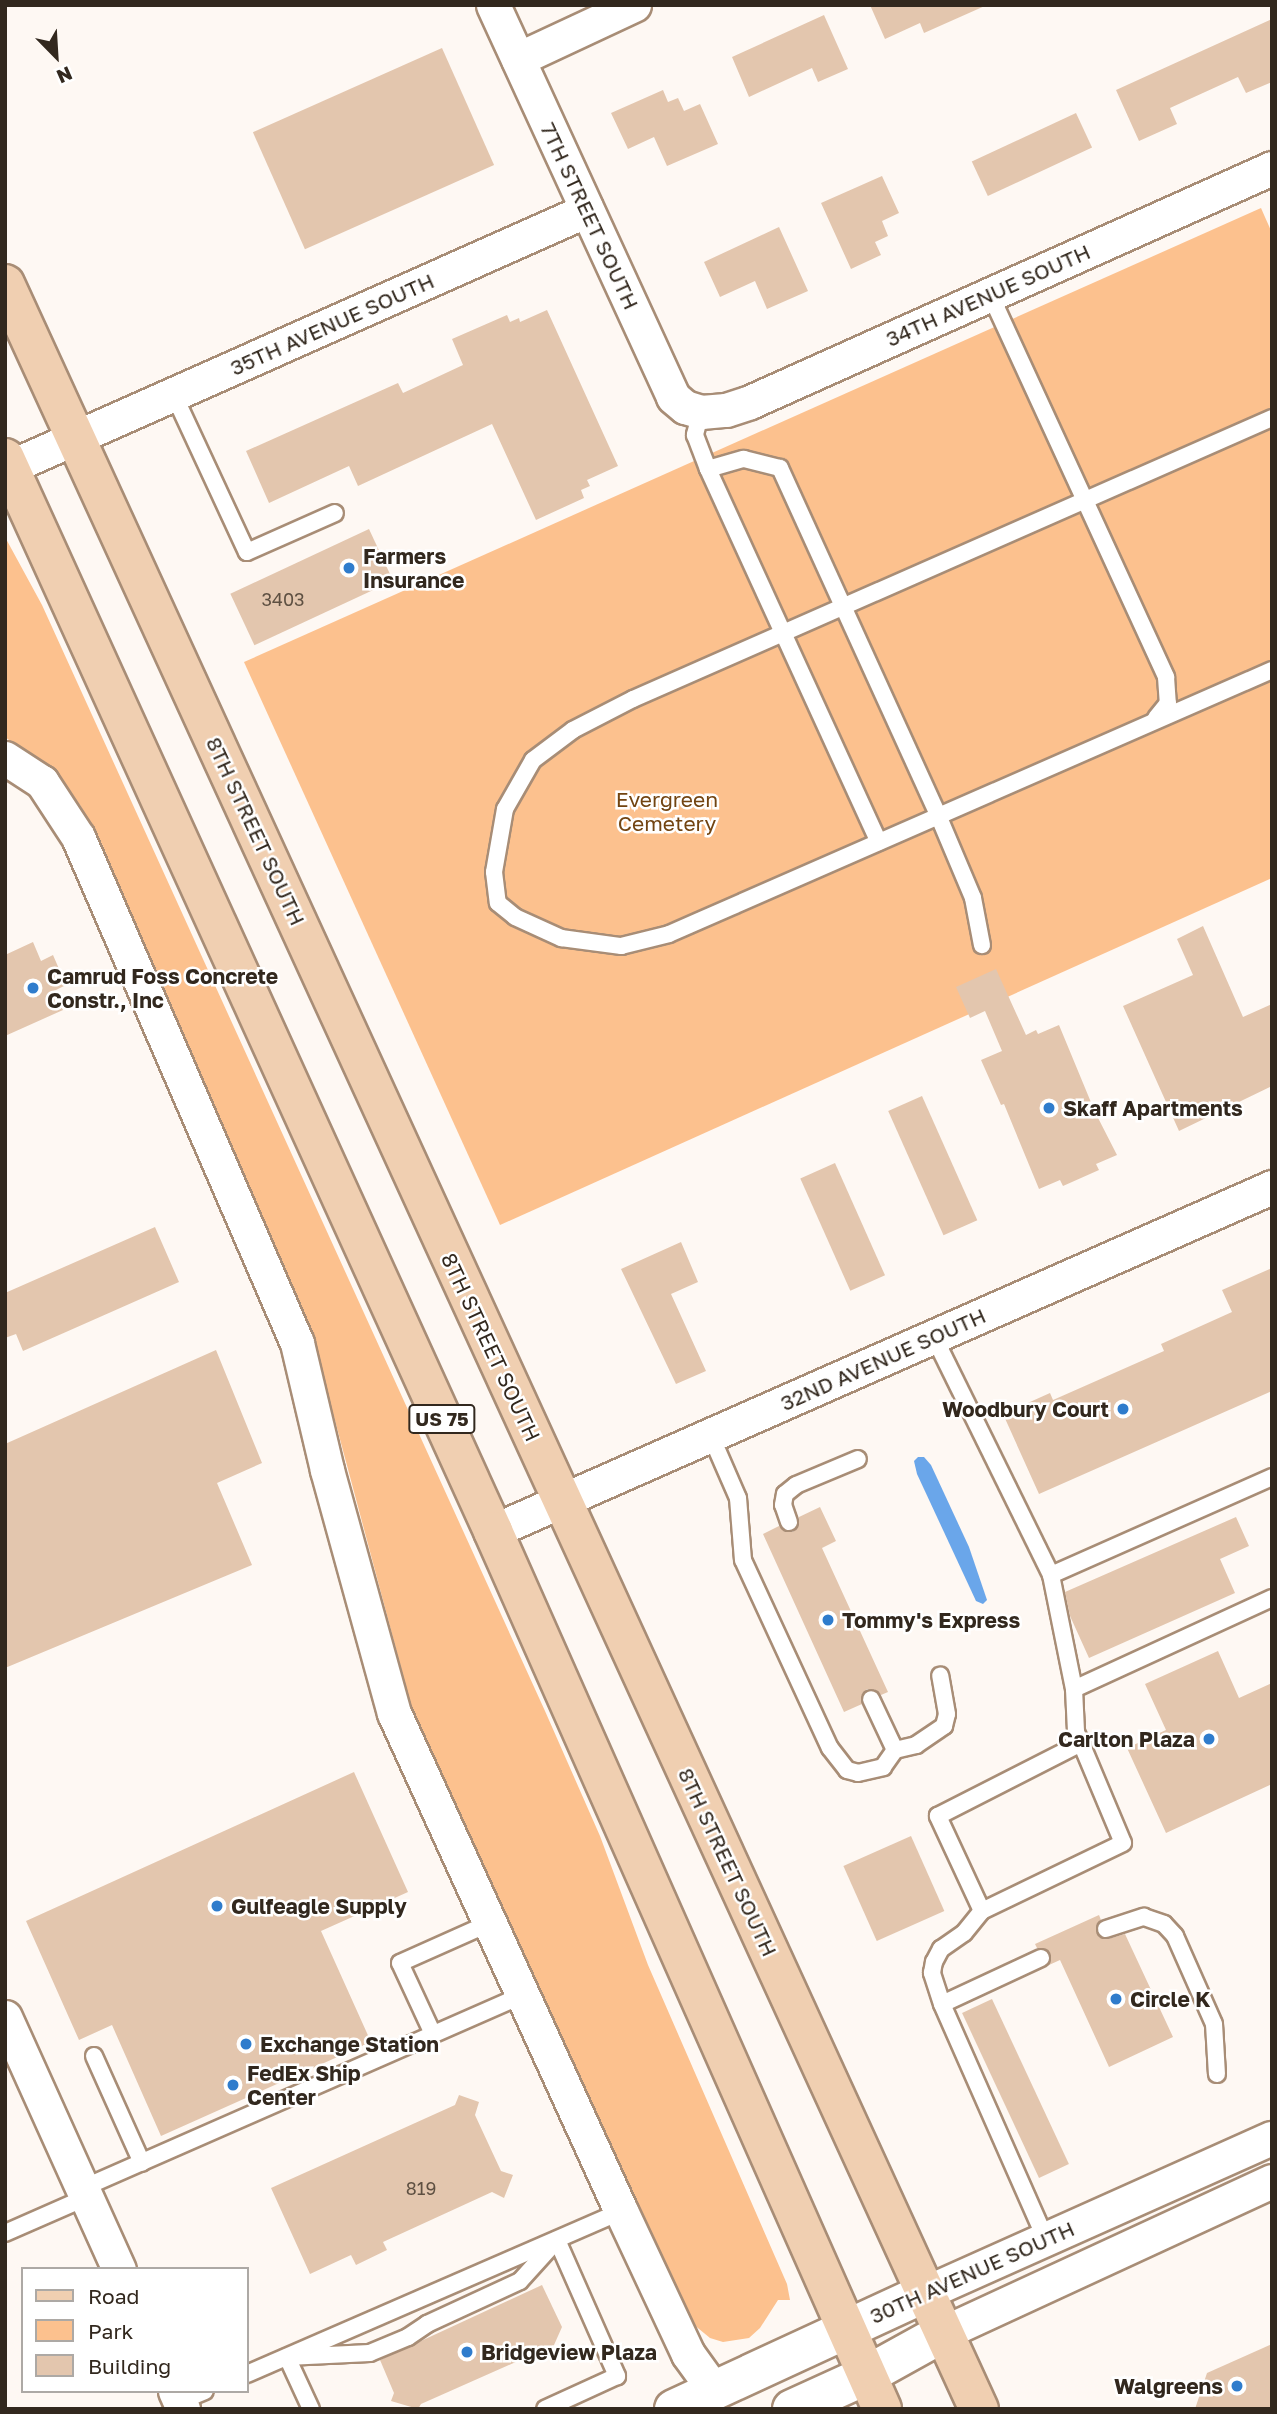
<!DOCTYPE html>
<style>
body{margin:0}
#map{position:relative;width:1277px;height:2414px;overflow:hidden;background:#fef8f3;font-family:"Golos Text",sans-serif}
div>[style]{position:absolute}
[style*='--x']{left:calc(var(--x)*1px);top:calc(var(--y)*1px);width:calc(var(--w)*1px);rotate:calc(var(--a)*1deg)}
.green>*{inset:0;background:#fcc18e}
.water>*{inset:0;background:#6aa6ea}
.building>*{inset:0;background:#e3c6ae;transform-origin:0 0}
.roads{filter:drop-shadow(2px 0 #a88d76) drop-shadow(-2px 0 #a88d76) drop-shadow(0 2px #a88d76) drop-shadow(0 -2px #a88d76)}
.service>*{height:16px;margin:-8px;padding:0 8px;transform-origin:8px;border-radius:8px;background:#fff}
.minor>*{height:33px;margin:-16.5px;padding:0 16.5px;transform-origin:16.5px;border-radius:16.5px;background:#fff}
.tertiary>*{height:38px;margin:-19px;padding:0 19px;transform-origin:19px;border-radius:19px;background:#fff}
.primary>*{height:38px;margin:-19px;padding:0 19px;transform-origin:19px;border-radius:19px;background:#f0cfb1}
.dots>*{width:19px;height:19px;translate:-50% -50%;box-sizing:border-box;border:4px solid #fff;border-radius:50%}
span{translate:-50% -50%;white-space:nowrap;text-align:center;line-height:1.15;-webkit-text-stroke:5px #fff;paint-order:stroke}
.number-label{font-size:18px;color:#5e5042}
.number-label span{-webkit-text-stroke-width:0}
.shield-label span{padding:2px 5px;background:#fff;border:2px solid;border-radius:5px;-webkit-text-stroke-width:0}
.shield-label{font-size:19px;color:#32281e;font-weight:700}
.street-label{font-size:21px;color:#32281e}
.poi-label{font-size:21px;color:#32281e;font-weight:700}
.left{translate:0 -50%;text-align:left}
.right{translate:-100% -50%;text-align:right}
.park-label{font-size:21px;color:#724411}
.frame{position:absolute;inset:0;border:7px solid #32281e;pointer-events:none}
.legend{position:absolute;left:21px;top:2267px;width:228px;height:126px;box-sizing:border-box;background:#fff;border:2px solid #ada9a5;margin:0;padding:9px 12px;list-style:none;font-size:21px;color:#32281e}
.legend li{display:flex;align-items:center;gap:14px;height:35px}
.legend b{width:35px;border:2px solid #ada9a5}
.north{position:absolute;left:21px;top:21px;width:70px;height:70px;-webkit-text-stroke:5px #fff;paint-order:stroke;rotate:156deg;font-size:19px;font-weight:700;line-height:28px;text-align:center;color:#32281e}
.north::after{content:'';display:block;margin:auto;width:24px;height:32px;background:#32281e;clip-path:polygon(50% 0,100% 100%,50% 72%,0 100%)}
</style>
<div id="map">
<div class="green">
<div style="clip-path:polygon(1261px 208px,1272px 233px,1272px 878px,500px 1225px,244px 662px)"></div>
<div style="clip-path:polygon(5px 537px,42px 605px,545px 1711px,600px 1836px,648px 1965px,787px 2284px,790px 2300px,778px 2300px,760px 2328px,749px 2338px,723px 2342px,710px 2338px,693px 2324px,415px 1720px,314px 1342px,190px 1064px,103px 846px,80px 805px,53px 773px,5px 737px)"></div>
</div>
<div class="water">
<div style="clip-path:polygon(918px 1457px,924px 1457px,931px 1465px,969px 1547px,987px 1600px,983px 1604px,976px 1601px,917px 1474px,914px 1461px)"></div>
</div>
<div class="building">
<div style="clip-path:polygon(870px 5px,987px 5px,924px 33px,920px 23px,885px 39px)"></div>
<div style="clip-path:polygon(824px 15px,848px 69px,818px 82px,812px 68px,749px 97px,732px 57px)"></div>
<div style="clip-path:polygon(1272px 19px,1272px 82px,1246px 93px,1238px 77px,1170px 108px,1177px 124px,1139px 141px,1116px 90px)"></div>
<div style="left:442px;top:48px;width:128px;height:207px;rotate:66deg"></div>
<div style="clip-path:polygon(663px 90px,668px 102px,678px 98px,684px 111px,700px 104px,718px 144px,667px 166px,654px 137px,628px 149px,611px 113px)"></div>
<div style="left:1076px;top:113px;width:38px;height:115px;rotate:65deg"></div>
<div style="clip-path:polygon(882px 176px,899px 213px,882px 221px,888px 236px,875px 242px,881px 255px,851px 269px,821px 203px)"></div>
<div style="clip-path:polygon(779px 227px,808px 291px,767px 309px,755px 281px,720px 297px,704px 262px)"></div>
<div style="clip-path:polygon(547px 310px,618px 466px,587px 480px,590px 486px,581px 490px,584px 498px,536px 520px,492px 424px,358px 486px,349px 466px,269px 503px,246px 451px,398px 383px,403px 393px,463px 365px,452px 339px,507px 315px,510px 322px,519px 318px,520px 322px)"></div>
<div style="left:369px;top:529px;width:57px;height:153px;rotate:65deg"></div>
<div style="clip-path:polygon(1203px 926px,1243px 1017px,1272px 1004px,1272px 1086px,1179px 1131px,1123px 1006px,1193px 975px,1177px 939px)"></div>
<div style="clip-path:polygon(33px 942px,41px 961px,53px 955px,66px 985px,54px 991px,63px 1010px,5px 1036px,5px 955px)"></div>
<div style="clip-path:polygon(996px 969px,1026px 1035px,1036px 1030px,1038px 1034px,1059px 1025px,1095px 1112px,1117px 1155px,1096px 1164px,1099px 1170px,1063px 1186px,1060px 1180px,1039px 1189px,1004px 1104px,1001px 1105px,981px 1060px,1002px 1051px,985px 1011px,970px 1018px,956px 987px)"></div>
<div style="left:922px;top:1096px;width:136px;height:37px;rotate:66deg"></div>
<div style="left:835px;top:1163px;width:123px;height:38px;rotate:66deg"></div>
<div style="clip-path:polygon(155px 1227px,179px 1282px,23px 1351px,16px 1334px,5px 1338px,5px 1293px)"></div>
<div style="clip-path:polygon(681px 1242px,698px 1282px,671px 1294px,706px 1371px,676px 1384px,621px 1269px)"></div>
<div style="clip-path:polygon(1272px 1268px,1272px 1391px,1039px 1494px,1003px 1414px,1050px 1393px,1053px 1400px,1164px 1351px,1161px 1344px,1232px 1312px,1222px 1290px)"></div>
<div style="clip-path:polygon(216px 1350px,262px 1463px,217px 1483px,252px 1565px,5px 1668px,5px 1444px)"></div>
<div style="clip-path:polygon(820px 1507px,836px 1541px,822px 1548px,888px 1692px,881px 1695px,876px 1690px,867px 1689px,862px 1694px,862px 1704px,844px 1712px,763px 1534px,779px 1526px,786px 1532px,793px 1532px,799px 1525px,799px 1517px)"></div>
<div style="clip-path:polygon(1236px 1517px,1249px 1546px,1220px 1559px,1235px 1593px,1089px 1658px,1070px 1616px,1065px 1592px)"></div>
<div style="clip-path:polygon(1218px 1651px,1239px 1698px,1272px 1683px,1272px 1784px,1166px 1833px,1127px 1748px,1166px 1730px,1145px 1684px)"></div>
<div style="clip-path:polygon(354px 1772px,408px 1892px,321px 1931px,371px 2042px,161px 2136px,112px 2025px,79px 2040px,26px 1921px)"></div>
<div style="left:911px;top:1836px;width:82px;height:74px;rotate:66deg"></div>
<div style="clip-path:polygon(1099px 1915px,1101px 1920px,1096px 1927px,1099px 1937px,1108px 1939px,1125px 1934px,1173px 2037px,1109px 2067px,1060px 1960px,1049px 1965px,1050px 1953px,1043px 1948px,1037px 1948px,1035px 1944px)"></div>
<div style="left:992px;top:1999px;width:182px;height:33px;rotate:65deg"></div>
<div style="clip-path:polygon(459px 2095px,479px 2102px,475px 2115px,501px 2171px,513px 2175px,504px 2198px,492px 2192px,383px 2242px,387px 2250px,356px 2265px,351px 2255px,310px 2274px,271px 2188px,455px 2105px)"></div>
<div style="clip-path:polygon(542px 2285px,562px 2327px,554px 2345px,421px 2404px,418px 2409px,391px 2401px,394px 2393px,380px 2360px)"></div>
<div style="clip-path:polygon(1272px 2344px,1272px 2409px,1195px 2409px,1207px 2373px)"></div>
</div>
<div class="roads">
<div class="service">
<div style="--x:990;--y:294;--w:422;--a:65.3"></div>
<div style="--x:1166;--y:677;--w:26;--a:86"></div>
<div style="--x:1168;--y:703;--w:19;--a:129"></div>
<div style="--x:174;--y:395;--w:173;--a:65.1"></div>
<div style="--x:247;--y:552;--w:96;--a:-23.9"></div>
<div style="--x:701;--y:412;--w:24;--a:105"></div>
<div style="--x:695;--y:435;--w:36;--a:69"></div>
<div style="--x:708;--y:469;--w:410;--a:65.4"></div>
<div style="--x:1272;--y:418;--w:698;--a:156.26"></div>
<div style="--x:633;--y:699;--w:68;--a:152.7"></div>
<div style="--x:573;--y:730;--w:50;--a:143.1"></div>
<div style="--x:533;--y:760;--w:56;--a:119.7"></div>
<div style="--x:505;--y:809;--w:64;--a:99.9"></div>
<div style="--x:494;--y:872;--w:31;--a:83"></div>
<div style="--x:498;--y:903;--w:22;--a:39"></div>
<div style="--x:515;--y:917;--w:51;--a:24.5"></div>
<div style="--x:561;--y:938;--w:61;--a:7.6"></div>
<div style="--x:621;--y:946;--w:49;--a:-14"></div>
<div style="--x:669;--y:934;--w:658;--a:-23.64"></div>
<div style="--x:708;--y:469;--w:37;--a:-16"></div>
<div style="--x:744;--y:459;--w:37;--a:14"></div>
<div style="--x:780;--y:468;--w:381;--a:65.5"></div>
<div style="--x:938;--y:815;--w:90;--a:67.1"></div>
<div style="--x:973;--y:898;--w:48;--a:79.2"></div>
<div style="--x:934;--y:1337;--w:265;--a:63.8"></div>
<div style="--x:1051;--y:1575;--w:116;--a:78.6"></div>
<div style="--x:1074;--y:1689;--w:43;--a:87.3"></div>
<div style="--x:1076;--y:1732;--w:12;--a:66"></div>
<div style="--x:1081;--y:1743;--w:108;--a:67.2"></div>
<div style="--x:1123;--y:1843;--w:157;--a:154.3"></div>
<div style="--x:982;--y:1911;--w:105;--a:-114.9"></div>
<div style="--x:938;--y:1816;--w:161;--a:-27"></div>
<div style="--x:711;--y:1436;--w:68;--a:66.5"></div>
<div style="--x:738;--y:1498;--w:62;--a:85.4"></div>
<div style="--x:743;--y:1560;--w:207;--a:65.2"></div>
<div style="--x:830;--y:1748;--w:28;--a:52"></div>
<div style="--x:847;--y:1770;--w:11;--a:15"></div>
<div style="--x:858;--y:1773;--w:26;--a:-13"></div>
<div style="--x:883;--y:1767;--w:21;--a:-55"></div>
<div style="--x:895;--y:1750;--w:56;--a:-115.2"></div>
<div style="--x:789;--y:1522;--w:18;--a:-109"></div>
<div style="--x:783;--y:1505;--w:11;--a:-80"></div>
<div style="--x:785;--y:1494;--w:14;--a:-39"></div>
<div style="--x:796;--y:1485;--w:67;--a:-22.8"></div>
<div style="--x:1051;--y:1575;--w:242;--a:-23.9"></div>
<div style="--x:1074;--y:1689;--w:218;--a:-24.7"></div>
<div style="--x:895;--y:1750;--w:22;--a:-13"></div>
<div style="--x:916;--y:1745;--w:34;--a:-34"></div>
<div style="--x:944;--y:1726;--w:12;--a:-76"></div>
<div style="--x:947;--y:1714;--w:39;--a:-100"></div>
<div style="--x:1106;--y:1929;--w:40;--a:-18"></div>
<div style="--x:1144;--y:1917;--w:21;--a:19"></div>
<div style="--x:1164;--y:1924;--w:16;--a:47"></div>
<div style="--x:1175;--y:1936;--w:96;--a:66.1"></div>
<div style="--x:1214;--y:2024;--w:50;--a:86.6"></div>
<div style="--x:1041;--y:1958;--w:109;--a:155.1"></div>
<div style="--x:942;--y:2004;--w:258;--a:66.2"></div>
<div style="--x:942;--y:2004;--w:33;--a:-108"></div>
<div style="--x:932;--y:1973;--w:11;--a:-80"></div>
<div style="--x:934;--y:1962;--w:15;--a:-62"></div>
<div style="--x:941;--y:1949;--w:28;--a:-35"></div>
<div style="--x:964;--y:1933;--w:28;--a:-51"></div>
<div style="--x:433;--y:2034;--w:78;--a:-114.9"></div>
<div style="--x:400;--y:1963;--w:98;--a:-24"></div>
<div style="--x:94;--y:2056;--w:117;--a:65.8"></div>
<div style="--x:83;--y:2188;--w:480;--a:-23.7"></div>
<div style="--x:5;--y:2233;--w:90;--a:-23.7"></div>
<div style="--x:247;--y:2374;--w:408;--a:-23.5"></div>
<div style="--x:179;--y:2402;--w:28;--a:-23"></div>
<div style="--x:311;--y:2409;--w:57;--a:-114.8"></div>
<div style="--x:287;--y:2357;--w:83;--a:-2.8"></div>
<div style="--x:370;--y:2353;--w:41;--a:-22.8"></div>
<div style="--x:408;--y:2337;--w:23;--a:-34"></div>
<div style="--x:427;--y:2324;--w:102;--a:-24.8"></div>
<div style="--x:520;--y:2281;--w:55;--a:-47.9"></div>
<div style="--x:557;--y:2240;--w:149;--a:66.2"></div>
<div style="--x:617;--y:2376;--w:79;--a:155.4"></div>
</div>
<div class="minor">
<div style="--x:493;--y:5;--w:431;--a:65.3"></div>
<div style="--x:673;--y:397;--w:16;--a:40"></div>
<div style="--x:685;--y:407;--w:17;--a:17"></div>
<div style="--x:701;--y:412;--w:25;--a:-5"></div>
<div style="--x:726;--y:410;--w:25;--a:-18"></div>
<div style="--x:750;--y:402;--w:572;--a:-24.15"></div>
<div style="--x:518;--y:59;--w:128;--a:-25"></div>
<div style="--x:5;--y:469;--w:637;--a:-23.99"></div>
<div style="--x:5;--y:758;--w:44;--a:33"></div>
<div style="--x:42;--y:782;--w:66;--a:56.8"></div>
<div style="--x:78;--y:837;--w:551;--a:66.6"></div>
<div style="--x:297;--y:1343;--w:130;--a:76.7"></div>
<div style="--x:327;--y:1470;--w:252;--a:74.6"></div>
<div style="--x:394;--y:1713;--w:547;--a:65.5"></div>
<div style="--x:621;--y:2211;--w:158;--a:64.9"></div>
<div style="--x:688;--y:2354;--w:44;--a:54.2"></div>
<div style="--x:493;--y:1531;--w:852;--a:-23.83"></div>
<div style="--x:5;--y:2017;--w:277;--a:65.7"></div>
<div style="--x:927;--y:2292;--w:378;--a:-24.1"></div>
<div style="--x:945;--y:2332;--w:360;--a:-24.8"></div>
<div style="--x:175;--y:2391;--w:20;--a:66"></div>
</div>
<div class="tertiary">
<div style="--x:674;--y:2409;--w:279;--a:-24.8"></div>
<div style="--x:792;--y:2409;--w:82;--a:-24.4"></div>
<div style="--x:867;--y:2375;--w:89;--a:-28.9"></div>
</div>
<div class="primary">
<div style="--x:5;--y:284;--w:2338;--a:65.38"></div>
<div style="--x:5;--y:458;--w:1179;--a:65.54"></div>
<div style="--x:493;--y:1531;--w:960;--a:66.1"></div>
</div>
</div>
<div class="dots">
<div style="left:349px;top:568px;background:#2f7ccc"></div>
<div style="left:33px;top:988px;background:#2f7ccc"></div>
<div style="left:1049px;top:1108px;background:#2f7ccc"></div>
<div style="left:1123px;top:1409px;background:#2f7ccc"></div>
<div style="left:828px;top:1620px;background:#2f7ccc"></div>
<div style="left:1209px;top:1739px;background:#2f7ccc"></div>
<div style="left:217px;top:1906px;background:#2f7ccc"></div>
<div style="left:1116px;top:1999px;background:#2f7ccc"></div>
<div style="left:246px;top:2044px;background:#2f7ccc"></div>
<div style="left:233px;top:2085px;background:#2f7ccc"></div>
<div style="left:467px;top:2352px;background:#2f7ccc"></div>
<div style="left:1237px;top:2386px;background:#2f7ccc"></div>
</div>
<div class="number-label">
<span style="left:283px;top:599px">3403</span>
<span style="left:421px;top:2188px">819</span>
</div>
<div class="shield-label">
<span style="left:442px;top:1419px">US 75</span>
</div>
<div class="street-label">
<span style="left:590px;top:216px;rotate:65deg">7TH STREET SOUTH</span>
<span style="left:988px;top:295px;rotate:-24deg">34TH AVENUE SOUTH</span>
<span style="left:332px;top:324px;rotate:-24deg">35TH AVENUE SOUTH</span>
<span style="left:256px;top:831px;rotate:65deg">8TH STREET SOUTH</span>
<span style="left:491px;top:1347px;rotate:65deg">8TH STREET SOUTH</span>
<span style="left:883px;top:1359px;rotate:-24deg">32ND AVENUE SOUTH</span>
<span style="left:728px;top:1862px;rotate:65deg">8TH STREET SOUTH</span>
<span style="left:972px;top:2272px;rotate:-24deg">30TH AVENUE SOUTH</span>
</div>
<div class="poi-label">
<span class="left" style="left:363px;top:568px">Farmers<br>Insurance</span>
<span class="left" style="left:47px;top:988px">Camrud Foss Concrete<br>Constr., Inc</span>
<span class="left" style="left:1063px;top:1108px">Skaff Apartments</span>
<span class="right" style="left:1109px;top:1409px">Woodbury Court</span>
<span class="left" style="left:842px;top:1620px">Tommy's Express</span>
<span class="right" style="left:1195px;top:1739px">Carlton Plaza</span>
<span class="left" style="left:231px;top:1906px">Gulfeagle Supply</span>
<span class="left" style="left:1130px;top:1999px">Circle K</span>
<span class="left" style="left:260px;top:2044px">Exchange Station</span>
<span class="left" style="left:247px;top:2085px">FedEx Ship<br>Center</span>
<span class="left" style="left:481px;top:2352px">Bridgeview Plaza</span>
<span class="right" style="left:1223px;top:2386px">Walgreens</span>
</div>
<div class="park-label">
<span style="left:667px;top:811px">Evergreen<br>Cemetery</span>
</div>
<div class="frame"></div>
<ul class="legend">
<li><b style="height:9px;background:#f0cfb1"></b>Road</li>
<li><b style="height:19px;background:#fcc18e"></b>Park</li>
<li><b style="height:19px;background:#e3c6ae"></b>Building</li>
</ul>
<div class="north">N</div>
</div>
